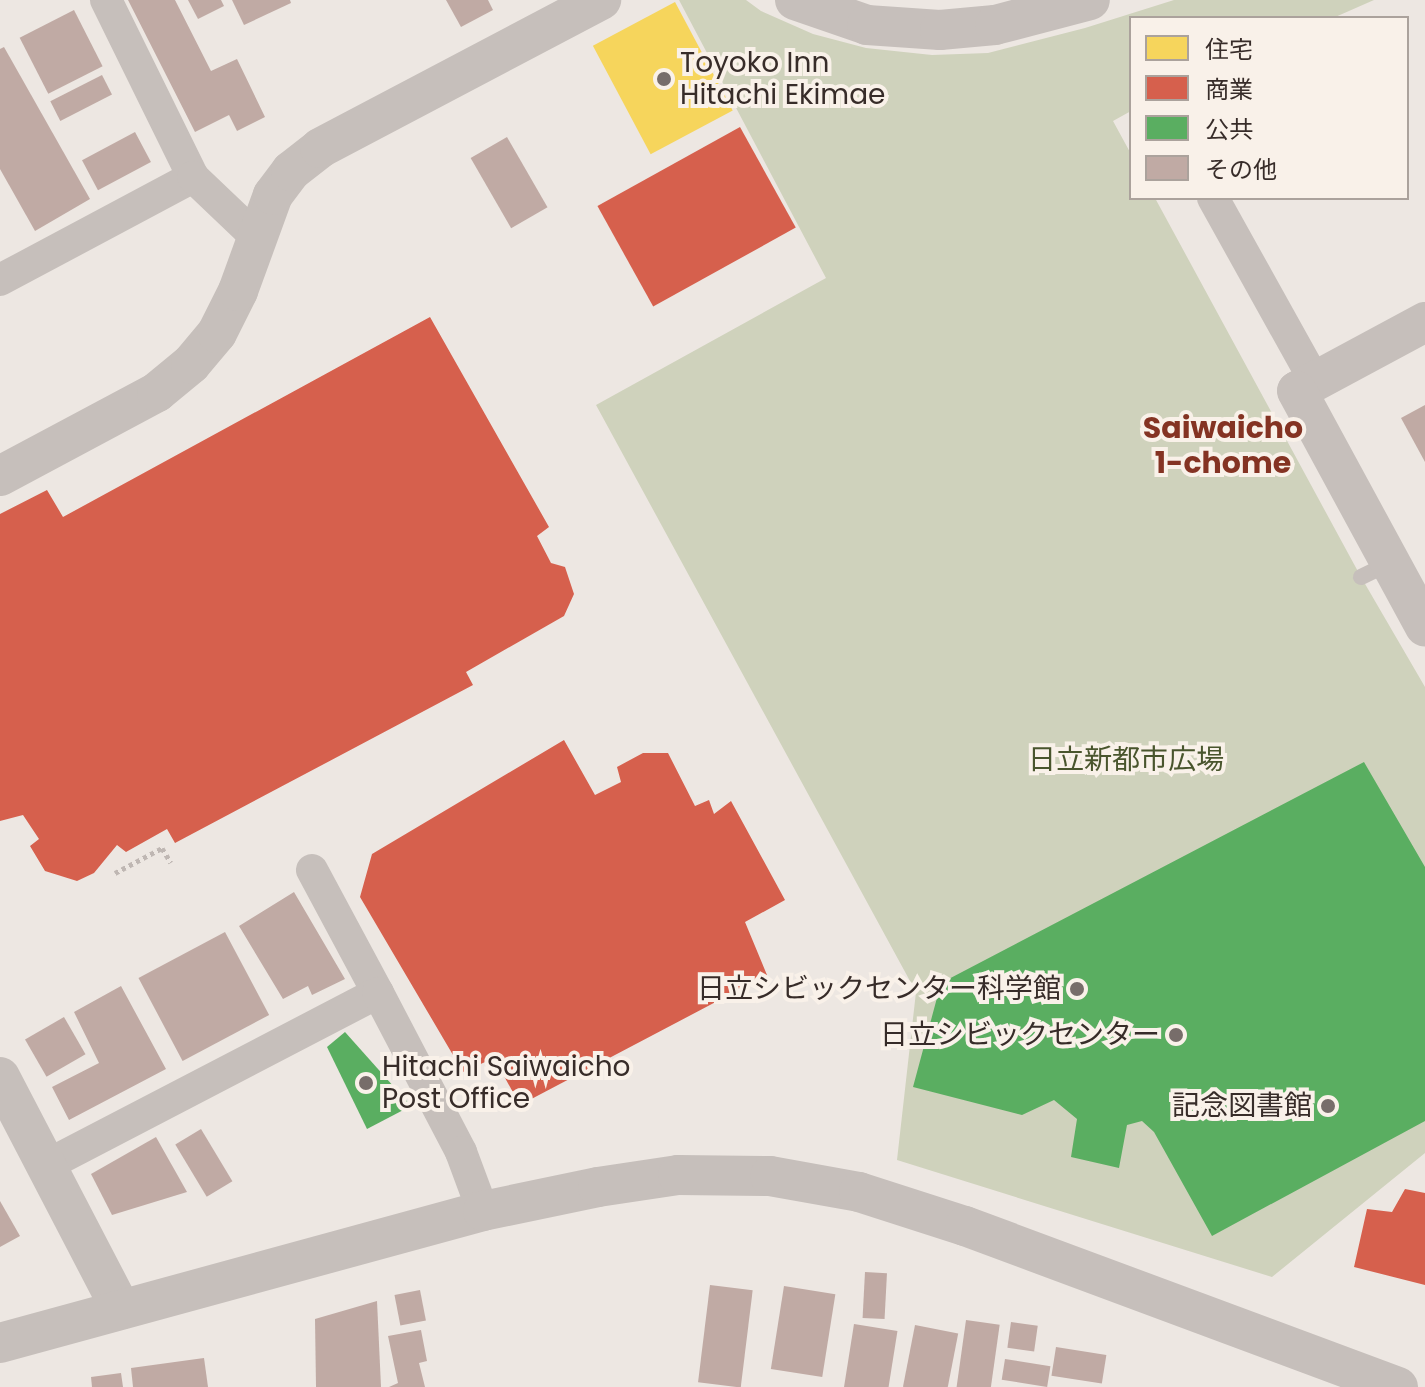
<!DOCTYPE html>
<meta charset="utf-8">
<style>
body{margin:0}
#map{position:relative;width:1425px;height:1387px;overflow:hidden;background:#ede7e2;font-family:Poppins,"Noto Sans JP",sans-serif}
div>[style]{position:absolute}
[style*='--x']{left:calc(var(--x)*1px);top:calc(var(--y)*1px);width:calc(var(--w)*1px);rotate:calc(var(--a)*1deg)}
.green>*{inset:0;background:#cfd2bc}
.homes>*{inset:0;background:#f6d55c;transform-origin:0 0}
.shops>*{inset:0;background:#d6604d;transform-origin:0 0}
.public>*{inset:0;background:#5aae61}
.building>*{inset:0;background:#c0aaa4;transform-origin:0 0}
.path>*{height:5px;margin-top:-2.5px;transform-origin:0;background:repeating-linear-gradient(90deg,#bfb7b3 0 4px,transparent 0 8px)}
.service>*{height:16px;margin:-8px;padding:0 8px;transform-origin:8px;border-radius:8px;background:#c6bfbb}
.minor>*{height:32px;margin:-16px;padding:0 16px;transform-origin:16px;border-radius:16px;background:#c6bfbb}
.tertiary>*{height:40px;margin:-20px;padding:0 20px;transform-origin:20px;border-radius:20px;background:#c6bfbb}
.dots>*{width:22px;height:22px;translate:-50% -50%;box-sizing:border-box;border:4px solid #f9f1e9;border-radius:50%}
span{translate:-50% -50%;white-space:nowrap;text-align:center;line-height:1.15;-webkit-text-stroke:8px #f9f1e9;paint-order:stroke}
.poi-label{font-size:28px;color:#372c29}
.left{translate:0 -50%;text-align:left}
.right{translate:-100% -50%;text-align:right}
.park-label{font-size:28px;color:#49552d}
.neighbourhood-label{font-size:30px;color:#843323;font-weight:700}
.legend{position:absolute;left:1129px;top:16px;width:280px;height:184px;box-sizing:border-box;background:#f9f1e9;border:2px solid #aba29c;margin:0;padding:10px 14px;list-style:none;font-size:24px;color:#372c29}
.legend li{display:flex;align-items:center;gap:16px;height:40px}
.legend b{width:40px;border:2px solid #aba29c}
</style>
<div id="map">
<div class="green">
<div style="clip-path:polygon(679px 0,746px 0,761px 11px,813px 34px,866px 48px,932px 55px,988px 53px,1085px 28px,1174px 0,1374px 0,1333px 18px,1131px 18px,1131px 111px,1113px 121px,1131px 154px,1131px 198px,1155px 198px,1361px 577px,1425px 687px,1425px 1153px,1272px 1277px,897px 1160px,916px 992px,596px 405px,826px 278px)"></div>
</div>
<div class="homes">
<div style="left:675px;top:2px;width:123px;height:93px;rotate:62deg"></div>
</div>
<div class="shops">
<div style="left:740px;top:127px;width:115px;height:163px;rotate:61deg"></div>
<div style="clip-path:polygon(430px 317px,549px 527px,537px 536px,551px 563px,565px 567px,574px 594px,564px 616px,466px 672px,473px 685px,175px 843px,167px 829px,126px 852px,117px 845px,94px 873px,77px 881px,45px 871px,30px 846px,39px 839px,23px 815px,0 821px,0 514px,47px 490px,63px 517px)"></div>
<div style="clip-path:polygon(564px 740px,595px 795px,621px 782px,617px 767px,643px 753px,668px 753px,695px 806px,709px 800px,714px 814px,731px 801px,785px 900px,745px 922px,767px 975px,520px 1105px,494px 1058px,463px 1072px,360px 897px,372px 854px)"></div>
<div style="clip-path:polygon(1405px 1189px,1425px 1193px,1425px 1285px,1354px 1267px,1367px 1209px,1392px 1212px)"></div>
</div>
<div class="public">
<div style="clip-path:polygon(1364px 762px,1425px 867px,1425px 1121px,1212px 1236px,1154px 1132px,1142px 1121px,1127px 1125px,1119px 1168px,1071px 1157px,1077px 1119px,1054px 1100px,1022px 1115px,913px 1087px,941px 983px)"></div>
<div style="clip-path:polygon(345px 1032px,411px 1106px,367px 1129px,327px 1047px)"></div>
</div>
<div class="building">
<div style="clip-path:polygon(128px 0,175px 0,211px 71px,237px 59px,265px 117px,237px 131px,229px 115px,195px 132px)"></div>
<div style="clip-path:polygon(188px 0,221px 0,224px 6px,198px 19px)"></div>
<div style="clip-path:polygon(232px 0,290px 0,291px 3px,244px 25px)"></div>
<div style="clip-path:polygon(446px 0,488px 0,493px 10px,461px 27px)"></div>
<div style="left:74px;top:10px;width:63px;height:61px;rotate:63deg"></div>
<div style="clip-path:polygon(4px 47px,90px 199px,35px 231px,0 169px,0 49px)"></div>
<div style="left:102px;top:75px;width:22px;height:58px;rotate:63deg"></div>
<div style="left:135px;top:132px;width:34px;height:60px;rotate:62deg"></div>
<div style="left:507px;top:137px;width:81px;height:42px;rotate:60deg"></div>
<div style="clip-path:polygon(1425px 405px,1425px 462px,1401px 418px)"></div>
<div style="clip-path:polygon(294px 892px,345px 979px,312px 995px,308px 986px,283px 999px,239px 926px)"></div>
<div style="left:225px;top:932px;width:94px;height:98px;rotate:62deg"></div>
<div style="clip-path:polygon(121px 986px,166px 1069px,69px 1120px,52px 1087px,99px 1063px,74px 1012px)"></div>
<div style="left:64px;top:1017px;width:43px;height:45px;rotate:60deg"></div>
<div style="left:201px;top:1129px;width:61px;height:30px;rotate:59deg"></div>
<div style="clip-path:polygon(156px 1137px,187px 1192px,112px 1215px,91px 1174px)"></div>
<div style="clip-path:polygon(0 1201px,20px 1236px,0 1247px)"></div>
<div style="left:865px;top:1272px;width:22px;height:46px;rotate:3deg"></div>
<div style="left:710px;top:1285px;width:43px;height:98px;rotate:7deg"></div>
<div style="left:784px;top:1286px;width:52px;height:84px;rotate:9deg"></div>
<div style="left:420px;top:1290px;width:31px;height:26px;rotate:79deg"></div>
<div style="clip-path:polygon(377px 1301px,381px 1387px,316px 1387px,315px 1319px)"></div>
<div style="left:966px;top:1320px;width:34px;height:68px;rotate:8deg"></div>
<div style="left:1011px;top:1322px;width:27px;height:26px;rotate:8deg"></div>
<div style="left:854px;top:1324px;width:44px;height:64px;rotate:9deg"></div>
<div style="left:915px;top:1325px;width:44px;height:63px;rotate:11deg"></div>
<div style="clip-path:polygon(421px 1330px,427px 1361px,419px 1363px,425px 1387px,389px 1387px,398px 1383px,388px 1336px)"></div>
<div style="left:1056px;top:1347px;width:51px;height:29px;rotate:9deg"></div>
<div style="clip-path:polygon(204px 1358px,208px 1387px,133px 1387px,131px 1368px)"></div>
<div style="left:1005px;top:1359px;width:46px;height:21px;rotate:9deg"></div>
<div style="clip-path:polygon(121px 1373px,123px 1387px,92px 1387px,91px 1377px)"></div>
</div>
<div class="path">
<div style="--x:115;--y:873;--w:53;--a:-28"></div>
<div style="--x:162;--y:848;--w:17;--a:59"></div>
</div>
<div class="service">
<div style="--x:1361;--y:577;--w:32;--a:-26"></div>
</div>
<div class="minor">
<div style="--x:106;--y:0;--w:197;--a:63.8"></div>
<div style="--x:1213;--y:198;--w:210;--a:60.9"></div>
<div style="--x:0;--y:280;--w:219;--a:-28.1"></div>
<div style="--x:193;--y:177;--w:88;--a:43.6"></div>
<div style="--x:312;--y:870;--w:140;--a:61.8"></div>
<div style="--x:47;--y:1165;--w:373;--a:-27.5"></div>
<div style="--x:378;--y:993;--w:179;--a:62.4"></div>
<div style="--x:461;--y:1152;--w:63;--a:69.6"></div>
</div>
<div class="tertiary">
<div style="--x:795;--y:0;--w:76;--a:19.1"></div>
<div style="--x:867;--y:25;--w:73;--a:3.9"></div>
<div style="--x:940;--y:30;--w:55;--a:-5.2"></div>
<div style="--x:995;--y:25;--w:98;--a:-14.7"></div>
<div style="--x:1425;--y:322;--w:145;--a:151.7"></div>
<div style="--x:1297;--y:391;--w:268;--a:61.5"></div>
<div style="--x:0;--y:476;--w:178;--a:-28.1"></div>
<div style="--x:157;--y:392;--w:44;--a:-39.5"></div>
<div style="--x:191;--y:364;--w:40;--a:-50"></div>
<div style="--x:217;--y:333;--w:47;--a:-63.4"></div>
<div style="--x:238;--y:291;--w:102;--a:-70"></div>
<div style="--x:273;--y:195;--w:30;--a:-53"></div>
<div style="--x:291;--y:171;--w:37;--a:-38"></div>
<div style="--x:320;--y:148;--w:318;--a:-27.8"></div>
<div style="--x:0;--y:1077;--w:262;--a:62.5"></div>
<div style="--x:0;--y:1343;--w:501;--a:-15.29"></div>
<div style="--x:483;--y:1211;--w:117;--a:-11.8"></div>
<div style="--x:598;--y:1187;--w:81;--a:-8.5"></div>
<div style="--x:678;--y:1175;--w:92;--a:0.6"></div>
<div style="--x:770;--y:1176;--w:90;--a:10.2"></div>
<div style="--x:859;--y:1192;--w:111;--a:17.8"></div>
<div style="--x:965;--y:1226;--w:462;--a:20.4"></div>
</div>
<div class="dots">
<div style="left:664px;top:79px;background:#776d6a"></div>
<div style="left:1077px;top:989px;background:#776d6a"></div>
<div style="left:1176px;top:1035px;background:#776d6a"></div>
<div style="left:366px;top:1083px;background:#776d6a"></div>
<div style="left:1328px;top:1106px;background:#776d6a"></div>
</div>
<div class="poi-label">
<span class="left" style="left:680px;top:79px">Toyoko Inn<br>Hitachi Ekimae</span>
<span class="right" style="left:1061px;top:989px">日立シビックセンター科学館</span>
<span class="right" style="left:1160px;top:1035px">日立シビックセンター</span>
<span class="left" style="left:382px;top:1083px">Hitachi Saiwaicho<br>Post Office</span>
<span class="right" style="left:1312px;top:1106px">記念図書館</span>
</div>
<div class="park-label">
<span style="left:1126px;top:760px">日立新都市広場</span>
</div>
<div class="neighbourhood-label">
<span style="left:1223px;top:445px">Saiwaicho<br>1-chome</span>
</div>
<ul class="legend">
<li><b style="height:22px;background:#f6d55c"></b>住宅</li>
<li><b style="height:22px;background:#d6604d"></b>商業</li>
<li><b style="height:22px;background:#5aae61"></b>公共</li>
<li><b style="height:22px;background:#c0aaa4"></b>その他</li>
</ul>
</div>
